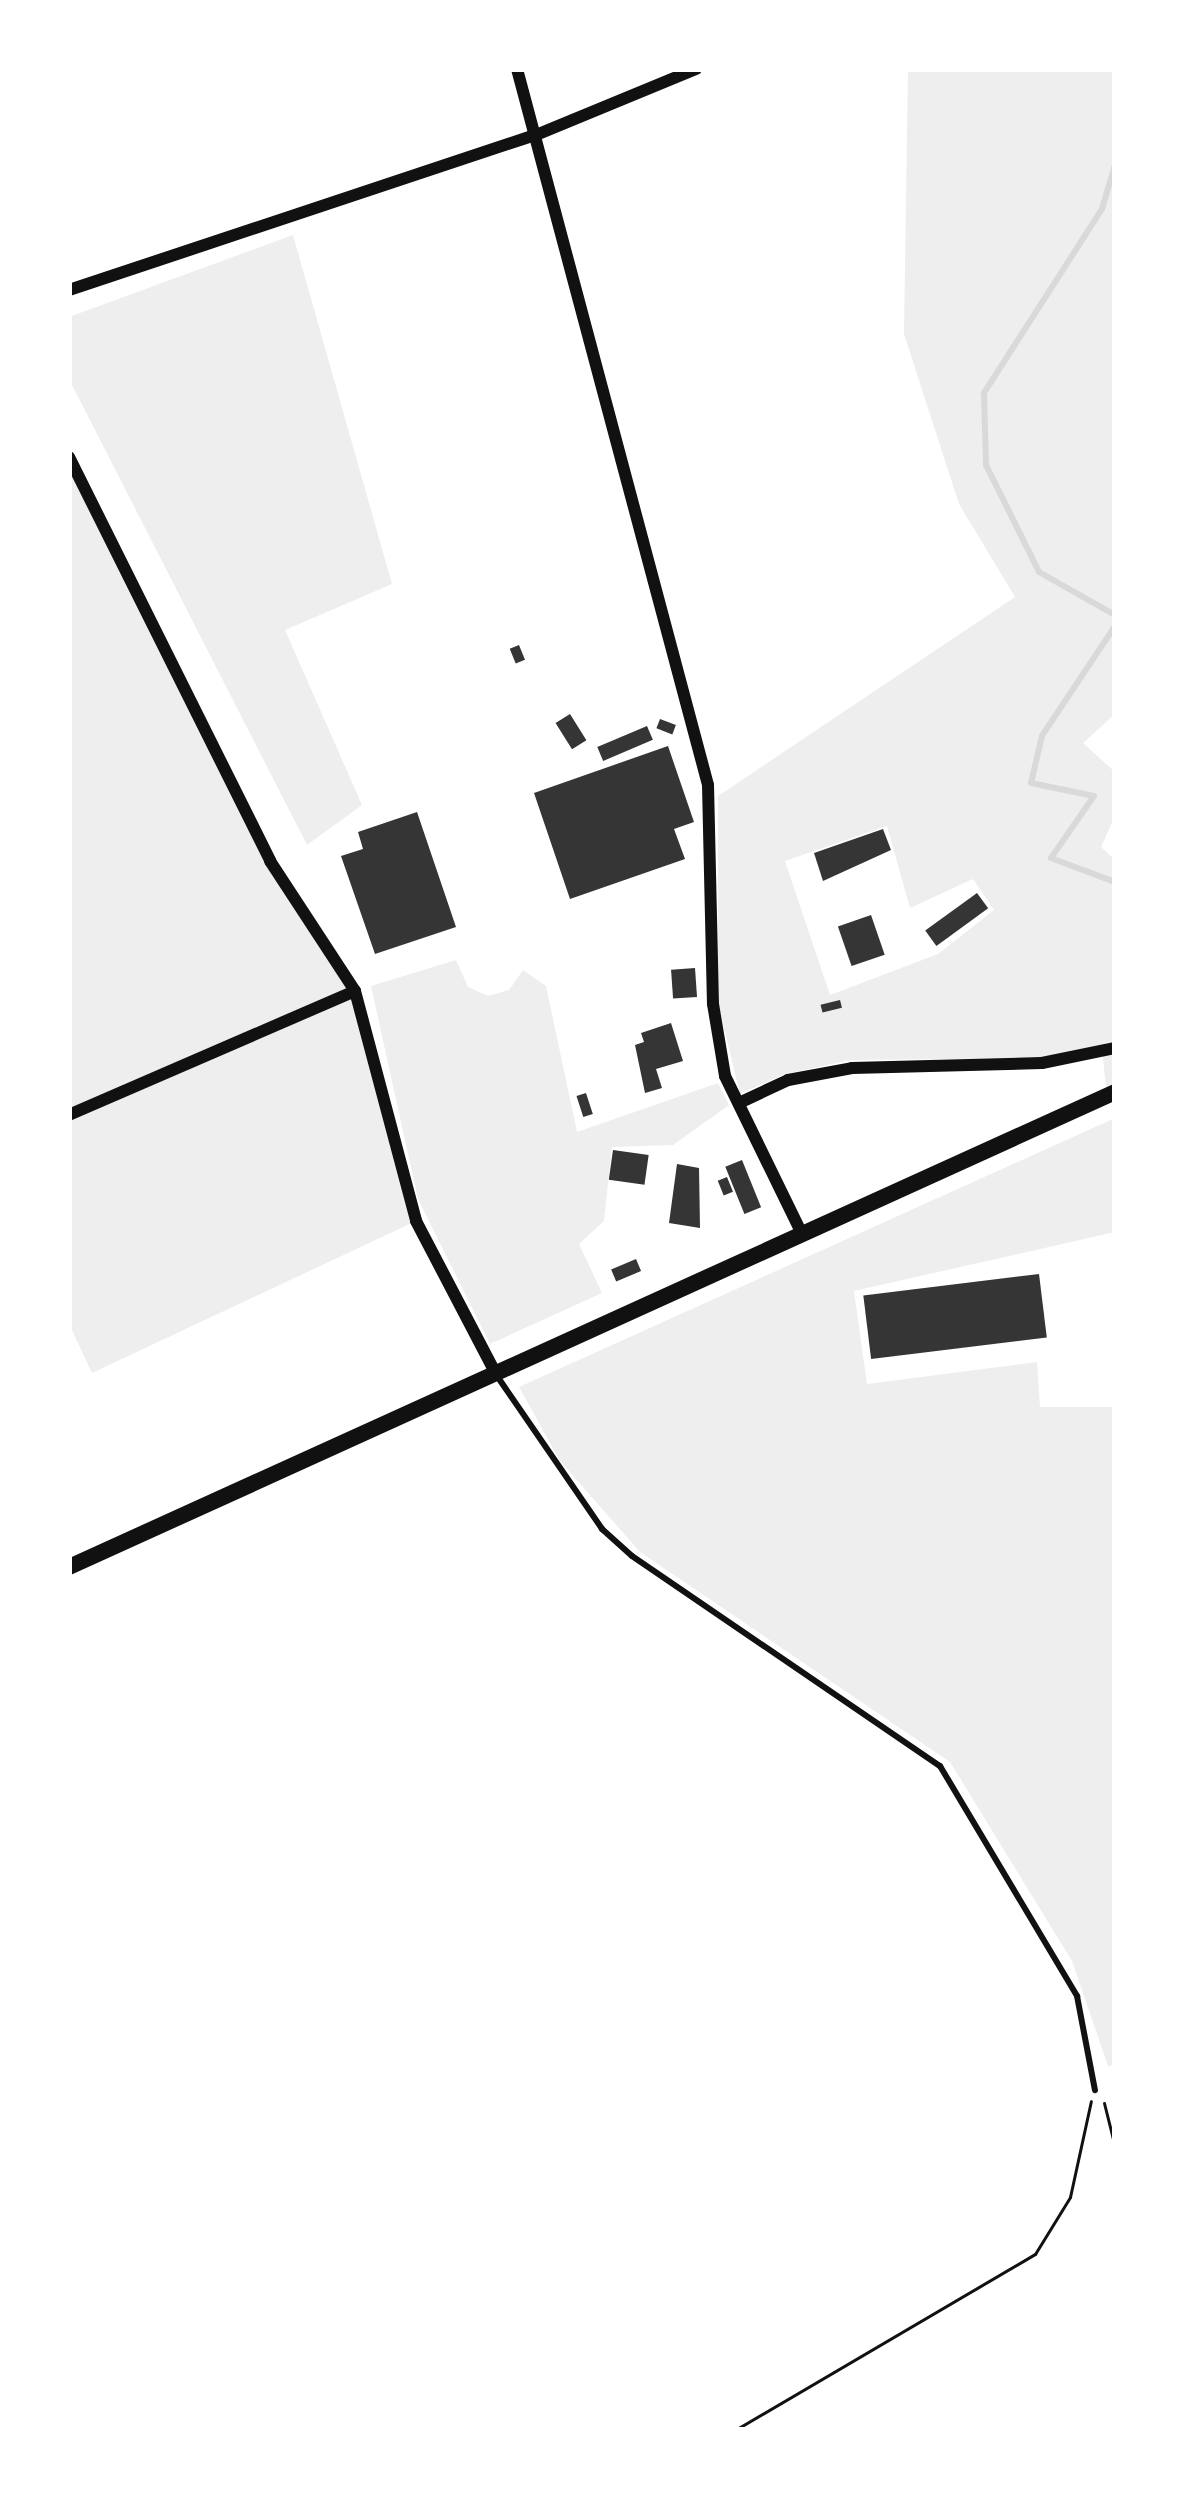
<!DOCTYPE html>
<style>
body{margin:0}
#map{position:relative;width:1184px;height:2499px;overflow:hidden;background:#fff;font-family:Manrope,sans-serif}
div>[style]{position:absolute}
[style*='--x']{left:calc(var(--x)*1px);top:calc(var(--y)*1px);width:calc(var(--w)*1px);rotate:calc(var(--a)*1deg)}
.green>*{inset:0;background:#eee}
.stream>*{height:6px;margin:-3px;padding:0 3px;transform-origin:3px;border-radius:3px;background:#d9d9d9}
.building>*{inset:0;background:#353535;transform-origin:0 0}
.path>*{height:3px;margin:-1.5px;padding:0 1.5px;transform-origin:1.5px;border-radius:1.5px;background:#111}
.service>*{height:6px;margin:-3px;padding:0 3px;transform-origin:3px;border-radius:3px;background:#111}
.minor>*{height:12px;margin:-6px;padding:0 6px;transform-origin:6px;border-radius:6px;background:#111}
.secondary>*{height:16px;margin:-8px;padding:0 8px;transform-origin:8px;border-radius:8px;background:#111}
span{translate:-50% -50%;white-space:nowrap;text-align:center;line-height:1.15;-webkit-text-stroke:9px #fff;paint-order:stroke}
.frame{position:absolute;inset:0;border:72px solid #fff;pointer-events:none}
</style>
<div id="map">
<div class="green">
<div style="clip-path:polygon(evenodd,908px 69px,1115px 69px,1115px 714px,1083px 743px,1115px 772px,1115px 816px,1101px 847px,1115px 860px,1115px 1084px,1106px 1089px,1102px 1048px,1042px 1058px,851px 1060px,785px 1074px,740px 1094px,718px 1003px,718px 796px,1015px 597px,959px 504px,904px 334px,908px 69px,887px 826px,910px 908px,973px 879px,994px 910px,938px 954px,830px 995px,785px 861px,887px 826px)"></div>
<div style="clip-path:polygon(293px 235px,392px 584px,285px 630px,362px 805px,307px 845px,69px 379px,69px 317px)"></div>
<div style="clip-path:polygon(69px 465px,270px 861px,355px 991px,416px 1221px,92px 1373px,69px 1324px)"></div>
<div style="clip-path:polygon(456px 960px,468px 987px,488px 996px,509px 990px,523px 970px,546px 986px,577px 1132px,718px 1083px,729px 1105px,673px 1145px,612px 1147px,604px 1221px,579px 1244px,602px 1293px,490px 1344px,418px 1199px,371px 986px)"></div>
<div style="clip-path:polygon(1115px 1118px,1115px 1232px,854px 1291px,867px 1384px,1037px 1362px,1040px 1407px,1115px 1407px,1115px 2065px,1108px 2066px,1072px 1961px,950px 1762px,640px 1552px,560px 1461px,519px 1387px)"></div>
</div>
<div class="stream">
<div style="--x:1115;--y:165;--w:46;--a:106.5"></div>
<div style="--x:1102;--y:209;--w:219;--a:122.7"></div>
<div style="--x:984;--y:393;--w:72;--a:88.4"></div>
<div style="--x:986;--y:465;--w:119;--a:63.6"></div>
<div style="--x:1039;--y:572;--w:87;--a:29.5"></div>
<div style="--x:1115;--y:626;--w:132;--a:123.6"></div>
<div style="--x:1042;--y:736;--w:48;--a:103.2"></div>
<div style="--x:1031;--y:783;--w:64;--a:11.7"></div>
<div style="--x:1094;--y:796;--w:75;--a:124.7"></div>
<div style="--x:1051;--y:858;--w:68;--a:20.6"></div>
</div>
<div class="building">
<div style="left:519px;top:645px;width:16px;height:10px;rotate:68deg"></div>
<div style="left:570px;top:714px;width:31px;height:17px;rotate:58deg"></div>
<div style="left:660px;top:719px;width:17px;height:10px;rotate:21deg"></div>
<div style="left:647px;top:726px;width:15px;height:54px;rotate:67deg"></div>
<div style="clip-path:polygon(668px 746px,694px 822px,674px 829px,685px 859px,570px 899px,534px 793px)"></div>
<div style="clip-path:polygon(417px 812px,456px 927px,375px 954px,341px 856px,363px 849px,358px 832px)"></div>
<div style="clip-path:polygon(883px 829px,891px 850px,823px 881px,814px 853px)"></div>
<div style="left:977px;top:893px;width:19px;height:64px;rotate:54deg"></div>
<div style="left:871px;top:915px;width:42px;height:35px;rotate:71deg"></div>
<div style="left:695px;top:968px;width:29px;height:24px;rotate:86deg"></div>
<div style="left:840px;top:1000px;width:8px;height:20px;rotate:76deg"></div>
<div style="clip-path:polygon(671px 1023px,683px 1061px,656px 1069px,662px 1088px,645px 1093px,635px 1045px,644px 1042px,641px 1033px)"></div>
<div style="left:586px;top:1093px;width:22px;height:10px;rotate:72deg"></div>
<div style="left:613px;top:1150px;width:36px;height:30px;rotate:8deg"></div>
<div style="left:742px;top:1160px;width:51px;height:18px;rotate:68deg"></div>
<div style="clip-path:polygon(677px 1164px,699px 1168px,700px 1228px,669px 1223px)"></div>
<div style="left:727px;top:1177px;width:16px;height:10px;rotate:68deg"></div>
<div style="left:636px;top:1259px;width:13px;height:27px;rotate:67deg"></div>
<div style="left:1039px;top:1274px;width:64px;height:177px;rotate:83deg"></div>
</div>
<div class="path">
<div style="--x:1104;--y:2103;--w:45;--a:76"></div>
<div style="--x:735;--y:2430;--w:348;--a:-30.4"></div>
<div style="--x:1035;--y:2254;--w:67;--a:-58.4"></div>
<div style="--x:1070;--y:2197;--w:98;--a:-77.7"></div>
</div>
<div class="service">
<div style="--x:497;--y:1376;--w:186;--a:55.5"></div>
<div style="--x:602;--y:1529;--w:40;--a:42"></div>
<div style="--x:632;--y:1556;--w:373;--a:34.3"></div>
<div style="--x:940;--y:1766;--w:268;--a:59.2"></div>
<div style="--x:1077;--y:1996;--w:96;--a:79.2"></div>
</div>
<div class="minor">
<div style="--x:517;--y:69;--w:741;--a:75.06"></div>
<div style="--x:708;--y:785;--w:219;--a:88.7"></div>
<div style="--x:713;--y:1004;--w:73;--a:80.5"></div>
<div style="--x:725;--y:1076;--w:174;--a:64"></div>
<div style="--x:69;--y:290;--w:492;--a:-18.4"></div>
<div style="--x:536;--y:135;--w:173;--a:-22.4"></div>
<div style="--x:69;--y:457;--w:451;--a:63.5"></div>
<div style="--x:270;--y:861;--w:155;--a:56.8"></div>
<div style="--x:355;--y:991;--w:312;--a:156.6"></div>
<div style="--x:355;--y:991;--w:238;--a:75.1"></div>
<div style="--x:416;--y:1221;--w:168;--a:62.4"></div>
<div style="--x:739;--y:1103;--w:54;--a:-25.1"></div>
<div style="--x:788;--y:1080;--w:65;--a:-10.6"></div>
<div style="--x:852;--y:1068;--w:190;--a:-1.5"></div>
<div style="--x:1042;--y:1063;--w:75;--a:-11.6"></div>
</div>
<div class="secondary">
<div style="--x:69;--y:1567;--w:1149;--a:-24.42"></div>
</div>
<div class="frame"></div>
</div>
